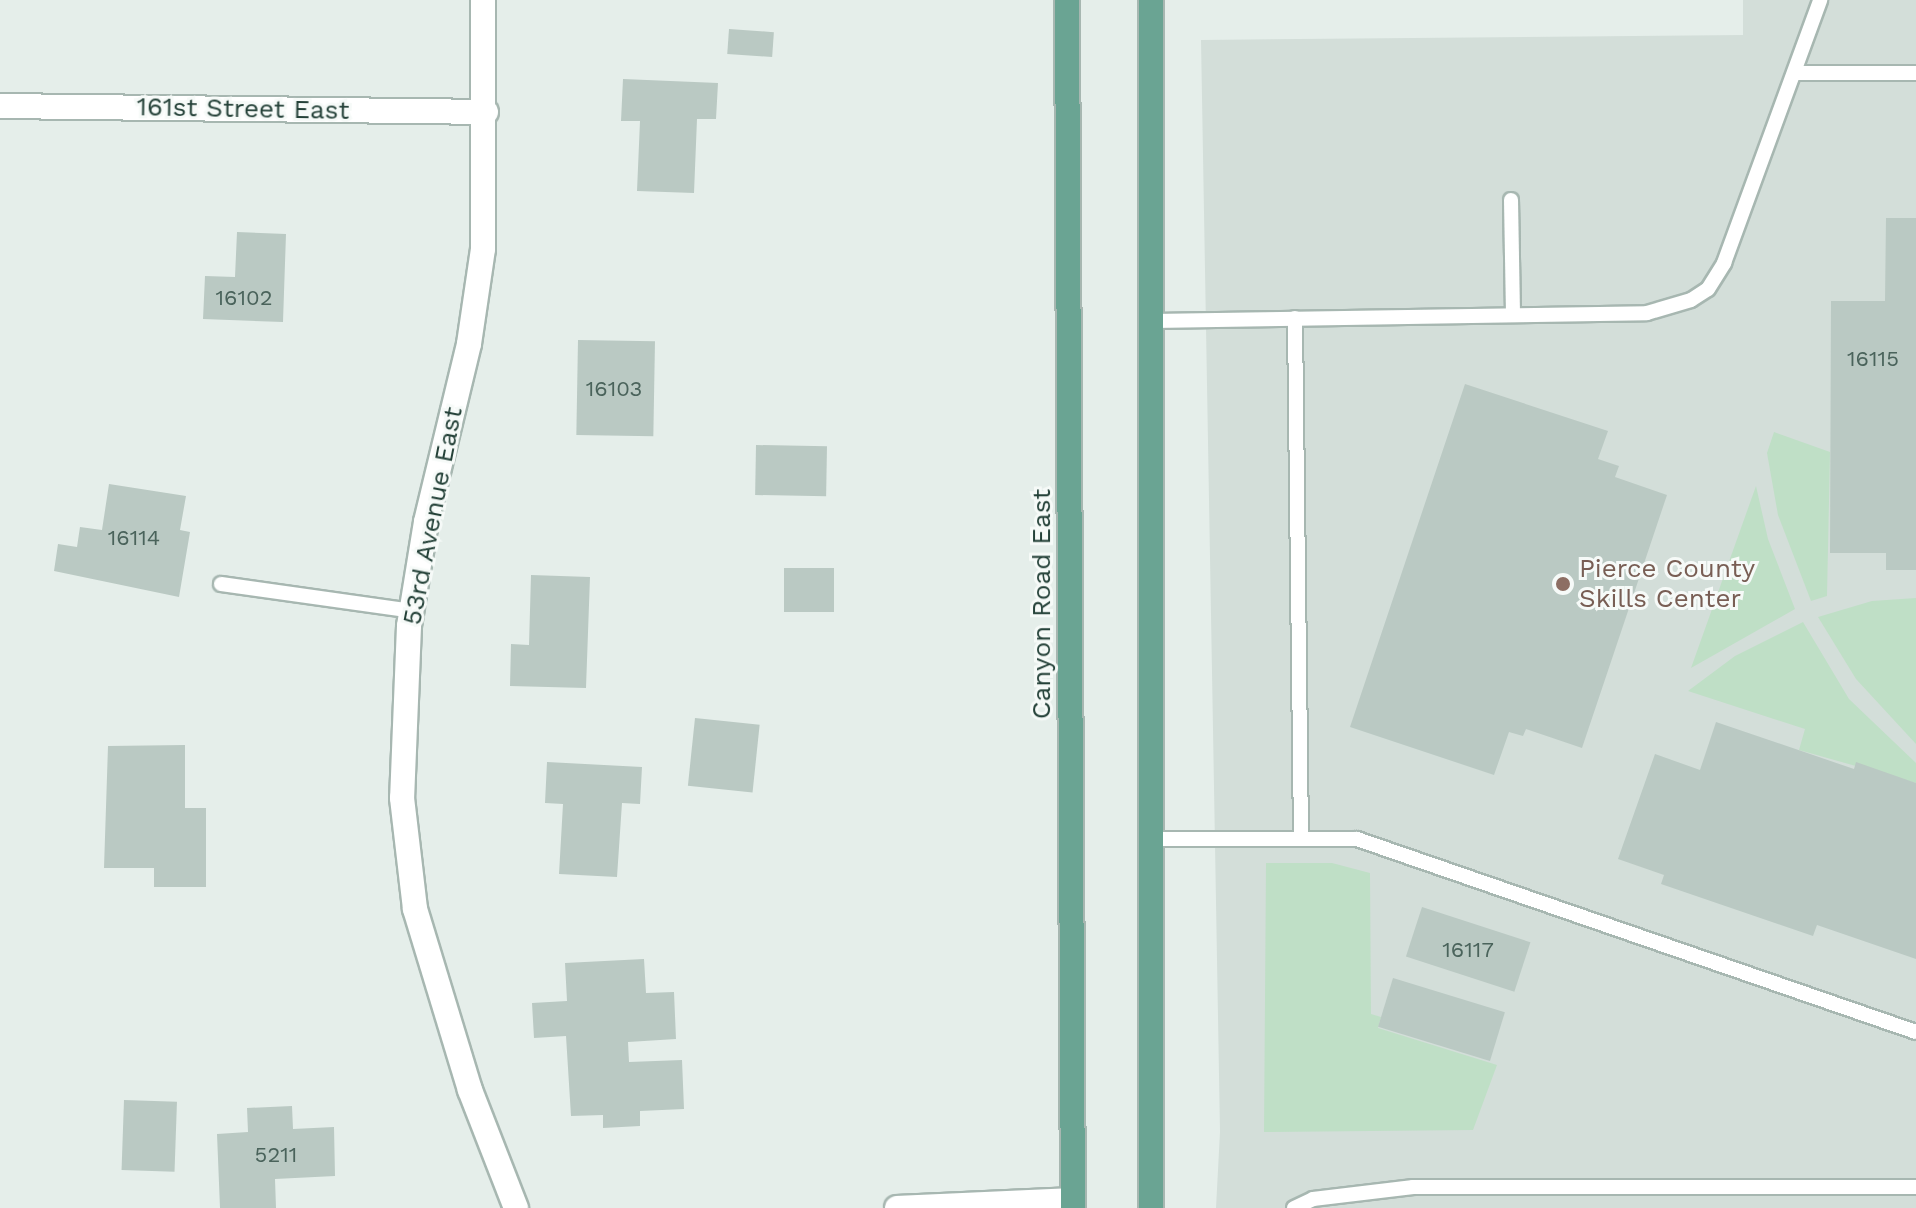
<!DOCTYPE html>
<style>
body{margin:0}
#map{position:relative;width:1916px;height:1208px;overflow:hidden;background:#e5eeea;font-family:"Work Sans",sans-serif}
div>[style]{position:absolute}
[style*='--x']{left:calc(var(--x)*1px);top:calc(var(--y)*1px);width:calc(var(--w)*1px);rotate:calc(var(--a)*1deg)}
.built>*{inset:0;background:#d3ded9}
.green>*{inset:0;background:#bfdfc6}
.building>*{inset:0;background:#bac9c3;transform-origin:0 0}
.roads{filter:drop-shadow(2px 0 #a7b7b1) drop-shadow(-2px 0 #a7b7b1) drop-shadow(0 2px #a7b7b1) drop-shadow(0 -2px #a7b7b1)}
.service>*{height:14px;margin:-7px;padding:0 7px;transform-origin:7px;border-radius:7px;background:#fff}
.minor>*{height:24px;margin:-12px;padding:0 12px;transform-origin:12px;border-radius:12px;background:#fff}
.primary>*{height:24px;margin:-12px;padding:0 12px;transform-origin:12px;border-radius:12px;background:#6aa493}
.dots>*{width:22px;height:22px;translate:-50% -50%;box-sizing:border-box;border:4px solid #f6faf8;border-radius:50%}
span{translate:-50% -50%;white-space:nowrap;text-align:center;line-height:1.15;-webkit-text-stroke:6px #f6faf8;paint-order:stroke}
.number-label{font-size:22px;color:#4a635b}
.number-label span{-webkit-text-stroke-width:0}
.street-label{font-size:26px;color:#244138}
.education-label{font-size:26px;color:#785e54}
.left{translate:0 -50%;text-align:left}
</style>
<div id="map">
<div class="built">
<div style="clip-path:polygon(1743px 0,1916px 0,1916px 1208px,1216px 1208px,1220px 1132px,1201px 40px,1743px 35px)"></div>
</div>
<div class="green">
<div style="clip-path:polygon(1774px 432px,1830px 452px,1827px 596px,1811px 601px,1778px 515px,1767px 453px)"></div>
<div style="clip-path:polygon(1756px 486px,1768px 539px,1795px 609px,1691px 668px)"></div>
<div style="clip-path:polygon(1916px 598px,1916px 744px,1856px 679px,1818px 617px,1872px 601px)"></div>
<div style="clip-path:polygon(1803px 622px,1849px 699px,1916px 763px,1916px 783px,1799px 750px,1805px 729px,1688px 691px,1735px 656px)"></div>
<div style="clip-path:polygon(1266px 863px,1332px 863px,1370px 873px,1371px 1014px,1381px 1017px,1378px 1028px,1497px 1065px,1473px 1130px,1264px 1132px)"></div>
</div>
<div class="building">
<div style="left:729px;top:29px;width:45px;height:25px;rotate:4deg"></div>
<div style="clip-path:polygon(623px 79px,718px 83px,716px 119px,697px 119px,694px 193px,637px 191px,640px 121px,621px 121px)"></div>
<div style="clip-path:polygon(1886px 218px,1916px 218px,1916px 570px,1886px 570px,1886px 553px,1830px 553px,1831px 301px,1885px 301px)"></div>
<div style="clip-path:polygon(237px 232px,286px 234px,283px 322px,203px 319px,205px 276px,235px 277px)"></div>
<div style="left:578px;top:340px;width:77px;height:95px;rotate:1deg"></div>
<div style="clip-path:polygon(1465px 384px,1608px 431px,1598px 459px,1619px 466px,1615px 477px,1667px 495px,1582px 748px,1526px 729px,1523px 736px,1509px 732px,1494px 775px,1350px 727px)"></div>
<div style="left:756px;top:445px;width:71px;height:50px;rotate:1deg"></div>
<div style="clip-path:polygon(109px 484px,186px 496px,180px 530px,190px 532px,179px 597px,54px 571px,58px 544px,77px 547px,80px 527px,102px 530px)"></div>
<div style="left:784px;top:568px;width:50px;height:44px"></div>
<div style="clip-path:polygon(531px 575px,590px 577px,586px 688px,510px 686px,511px 644px,529px 645px)"></div>
<div style="left:695px;top:718px;width:65px;height:68px;rotate:6deg"></div>
<div style="clip-path:polygon(1716px 722px,1854px 769px,1856px 762px,1916px 783px,1916px 959px,1817px 925px,1813px 936px,1661px 884px,1664px 875px,1618px 859px,1655px 754px,1700px 770px)"></div>
<div style="clip-path:polygon(185px 745px,185px 808px,206px 808px,206px 887px,154px 887px,154px 868px,104px 868px,108px 746px)"></div>
<div style="clip-path:polygon(547px 762px,642px 767px,640px 804px,622px 803px,617px 877px,559px 874px,563px 804px,545px 803px)"></div>
<div style="left:1422px;top:907px;width:114px;height:52px;rotate:18deg"></div>
<div style="clip-path:polygon(644px 959px,646px 993px,674px 992px,676px 1039px,628px 1042px,629px 1062px,682px 1060px,684px 1109px,640px 1111px,640px 1126px,603px 1128px,603px 1115px,571px 1116px,566px 1036px,534px 1038px,532px 1003px,567px 1001px,565px 963px)"></div>
<div style="left:1393px;top:978px;width:117px;height:51px;rotate:17deg"></div>
<div style="left:124px;top:1100px;width:53px;height:70px;rotate:2deg"></div>
<div style="clip-path:polygon(292px 1106px,293px 1129px,334px 1127px,335px 1176px,275px 1179px,276px 1208px,220px 1208px,217px 1134px,248px 1132px,247px 1108px)"></div>
</div>
<div class="roads">
<div class="service">
<div style="--x:1794;--y:73;--w:122;--a:0"></div>
<div style="--x:1511;--y:200;--w:114;--a:89"></div>
<div style="--x:1295;--y:318;--w:518;--a:89.34"></div>
<div style="--x:1153;--y:321;--w:494;--a:-0.9"></div>
<div style="--x:1647;--y:313;--w:46;--a:-16.5"></div>
<div style="--x:1691;--y:300;--w:20;--a:-33"></div>
<div style="--x:1708;--y:289;--w:31;--a:-58"></div>
<div style="--x:1724;--y:263;--w:280;--a:-69.9"></div>
<div style="--x:221;--y:584;--w:193;--a:8"></div>
<div style="--x:1152;--y:839;--w:205;--a:0"></div>
<div style="--x:1357;--y:839;--w:591;--a:19.05"></div>
<div style="--x:1294;--y:1208;--w:21;--a:-25"></div>
<div style="--x:1313;--y:1199;--w:101;--a:-6.8"></div>
<div style="--x:1413;--y:1187;--w:503;--a:0"></div>
</div>
<div class="minor">
<div style="--x:483;--y:0;--w:249;--a:90"></div>
<div style="--x:483;--y:249;--w:96;--a:98.4"></div>
<div style="--x:469;--y:344;--w:183;--a:103.6"></div>
<div style="--x:426;--y:522;--w:105;--a:99.3"></div>
<div style="--x:409;--y:626;--w:172;--a:92.3"></div>
<div style="--x:402;--y:798;--w:112;--a:83.3"></div>
<div style="--x:415;--y:909;--w:189;--a:73.1"></div>
<div style="--x:470;--y:1090;--w:127;--a:68.7"></div>
<div style="--x:0;--y:106;--w:486;--a:0.7"></div>
<div style="--x:897;--y:1208;--w:176;--a:-2.6"></div>
</div>
<div class="primary">
<div style="--x:1067;--y:0;--w:1208;--a:89.72"></div>
<div style="--x:1151;--y:0;--w:1208;--a:90"></div>
</div>
</div>
<div class="dots">
<div style="left:1563px;top:584px;background:#8d6e63"></div>
</div>
<div class="number-label">
<span style="left:244px;top:298px">16102</span>
<span style="left:1873px;top:359px">16115</span>
<span style="left:614px;top:389px">16103</span>
<span style="left:134px;top:538px">16114</span>
<span style="left:1468px;top:950px">16117</span>
<span style="left:276px;top:1155px">5211</span>
</div>
<div class="street-label">
<span style="left:243px;top:109px;rotate:1deg">161st Street East</span>
<span style="left:433px;top:516px;rotate:-79deg">53rd Avenue East</span>
<span style="left:1042px;top:604px;rotate:-90deg">Canyon Road East</span>
</div>
<div class="education-label">
<span class="left" style="left:1579px;top:584px">Pierce County<br>Skills Center</span>
</div>
</div>
